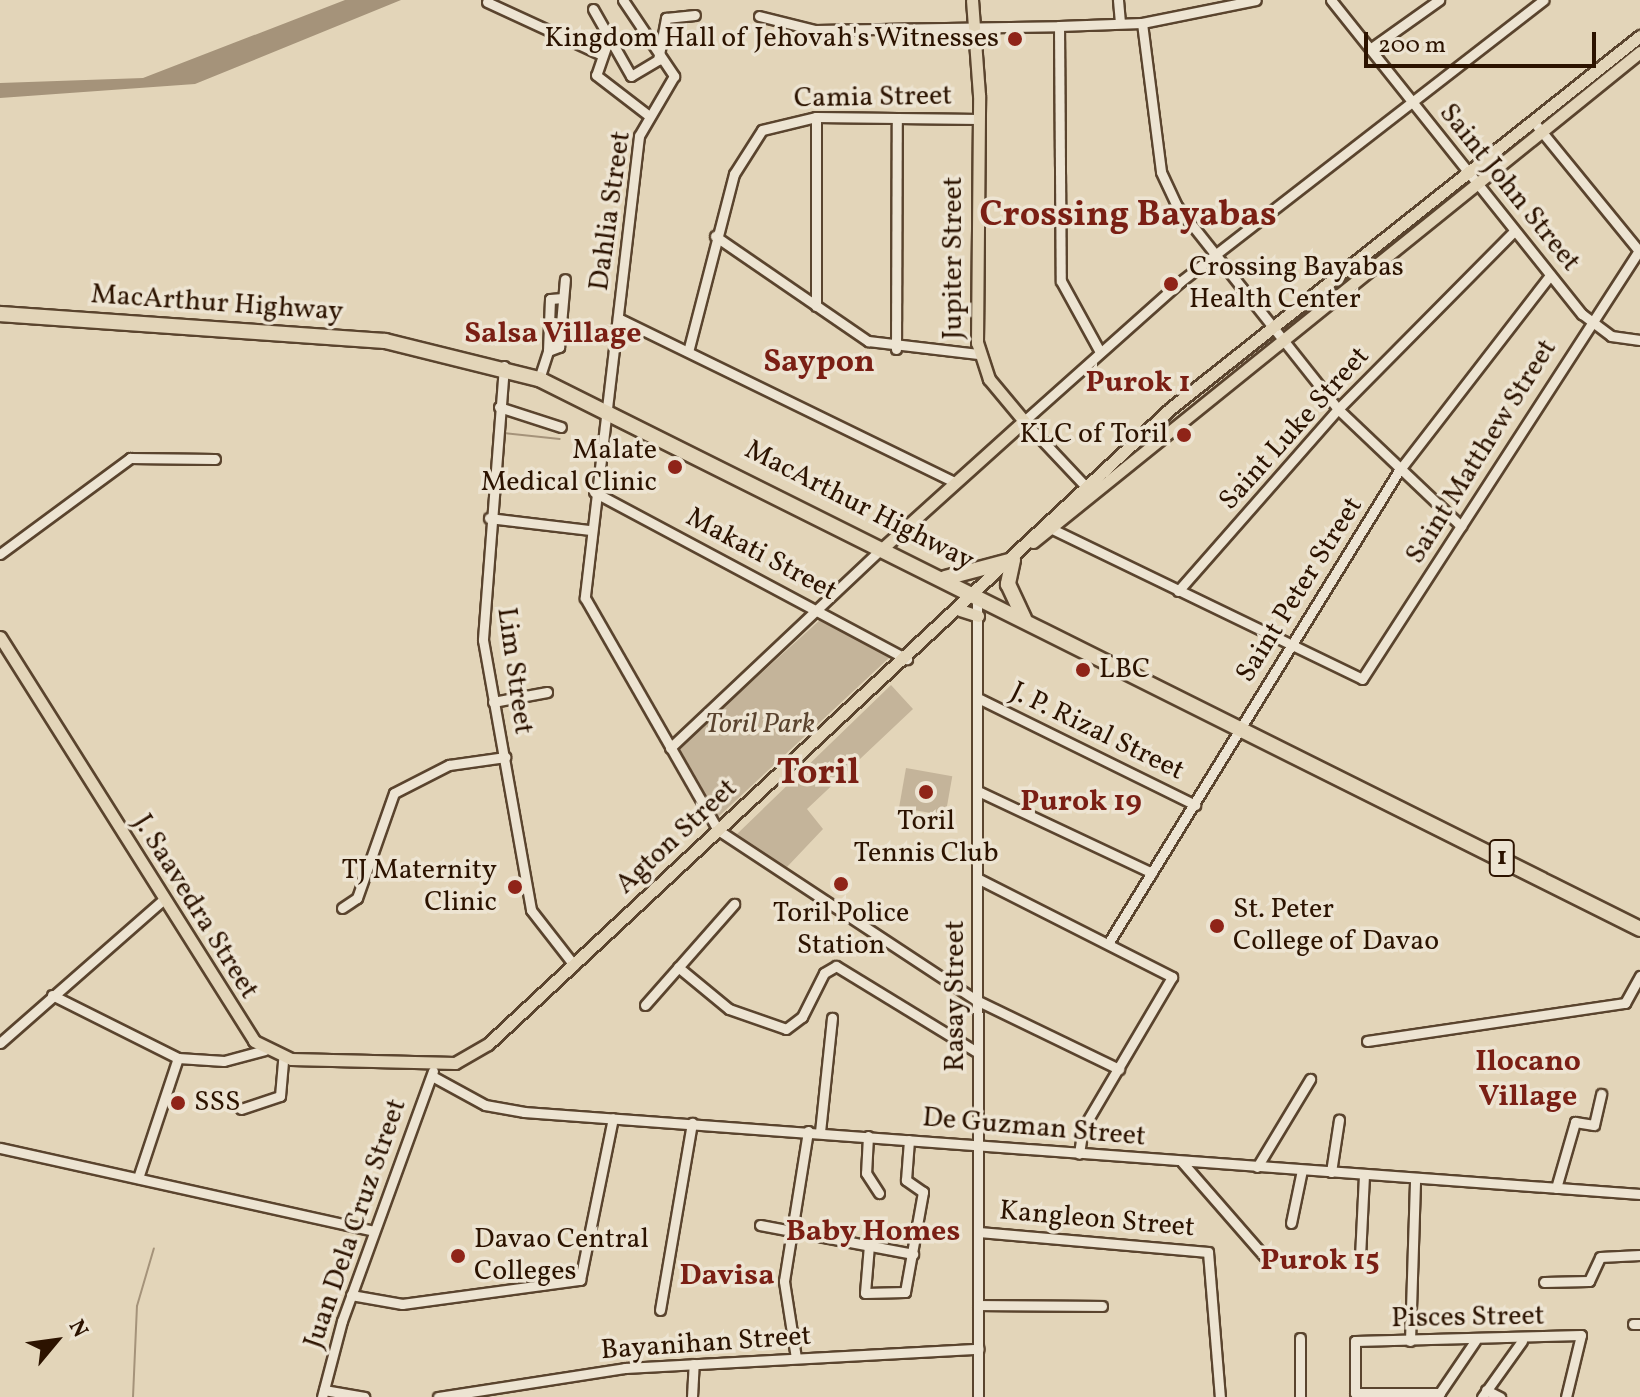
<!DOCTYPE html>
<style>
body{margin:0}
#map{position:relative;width:1640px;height:1397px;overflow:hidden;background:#e3d5b9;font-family:Vollkorn,serif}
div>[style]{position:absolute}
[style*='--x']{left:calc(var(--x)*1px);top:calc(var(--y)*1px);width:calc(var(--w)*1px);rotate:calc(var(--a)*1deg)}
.green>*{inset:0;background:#c4b49a;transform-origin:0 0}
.water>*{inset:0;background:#a5937a}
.stream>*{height:2px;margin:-1px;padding:0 1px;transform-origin:1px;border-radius:1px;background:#a5937a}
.roads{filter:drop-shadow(2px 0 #5a442e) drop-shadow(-2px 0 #5a442e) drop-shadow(0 2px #5a442e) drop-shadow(0 -2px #5a442e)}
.minor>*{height:9px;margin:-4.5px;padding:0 4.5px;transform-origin:4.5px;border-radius:4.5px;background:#ede4d2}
.major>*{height:11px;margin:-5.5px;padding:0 5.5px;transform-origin:5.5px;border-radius:5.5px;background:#e3d5b9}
.highway>*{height:14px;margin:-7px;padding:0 7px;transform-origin:7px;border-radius:7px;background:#e3d5b9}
.dots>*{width:22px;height:22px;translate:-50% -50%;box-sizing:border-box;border:4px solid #ede4d2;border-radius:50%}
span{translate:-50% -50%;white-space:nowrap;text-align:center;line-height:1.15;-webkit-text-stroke:7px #ede4d2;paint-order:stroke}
.shield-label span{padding:2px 6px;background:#ede4d2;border:2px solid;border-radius:6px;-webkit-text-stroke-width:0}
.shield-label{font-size:26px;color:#2c1300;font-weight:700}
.poi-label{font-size:28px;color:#2c1300}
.right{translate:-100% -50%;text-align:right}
.left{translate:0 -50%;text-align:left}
.street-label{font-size:28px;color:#2c1300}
.park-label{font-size:28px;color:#5a432e;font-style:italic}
.neighbourhood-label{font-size:30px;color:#7a1f14;font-weight:700}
.quarter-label{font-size:32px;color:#7a1f14;font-weight:700}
.district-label{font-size:36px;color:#7a1f14;font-weight:700}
.north{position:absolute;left:16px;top:1301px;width:80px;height:80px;-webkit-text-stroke:6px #ede4d2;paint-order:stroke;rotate:61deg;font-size:22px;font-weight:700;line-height:32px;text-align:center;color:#2c1300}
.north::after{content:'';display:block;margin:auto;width:28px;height:36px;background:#2c1300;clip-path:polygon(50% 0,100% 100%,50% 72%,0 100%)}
.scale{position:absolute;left:1364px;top:32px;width:232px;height:36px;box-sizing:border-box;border:4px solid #2c1300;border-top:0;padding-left:10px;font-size:24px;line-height:28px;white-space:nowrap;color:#2c1300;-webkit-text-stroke:6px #ede4d2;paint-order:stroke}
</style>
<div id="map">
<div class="green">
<div style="clip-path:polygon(821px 619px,890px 657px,718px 817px,679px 748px)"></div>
<div style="clip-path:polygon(891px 685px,913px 709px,807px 809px,823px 829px,787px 867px,737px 834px)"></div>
<div style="left:906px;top:768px;width:47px;height:40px;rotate:10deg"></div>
</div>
<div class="water">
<div style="clip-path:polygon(345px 0,401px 0,195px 84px,0 98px,0 83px,143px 78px)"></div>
</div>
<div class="stream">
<div style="--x:504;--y:433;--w:56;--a:6.1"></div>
<div style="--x:133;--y:1397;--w:91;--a:-87.5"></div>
<div style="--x:137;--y:1306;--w:60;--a:-73.7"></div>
</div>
<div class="roads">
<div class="minor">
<div style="--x:623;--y:0;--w:92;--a:56.1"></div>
<div style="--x:674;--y:76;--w:69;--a:120.3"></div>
<div style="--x:639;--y:136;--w:465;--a:96.7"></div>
<div style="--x:585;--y:598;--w:267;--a:60.2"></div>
<div style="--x:718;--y:830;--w:309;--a:33.4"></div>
<div style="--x:976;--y:1000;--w:159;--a:25.8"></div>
<div style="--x:1118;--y:0;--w:23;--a:85"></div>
<div style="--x:1331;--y:0;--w:402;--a:51.4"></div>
<div style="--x:1582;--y:314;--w:36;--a:37"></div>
<div style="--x:1611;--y:336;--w:29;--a:8"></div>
<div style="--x:487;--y:2;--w:124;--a:24.7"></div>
<div style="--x:593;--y:9;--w:77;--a:60.4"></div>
<div style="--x:631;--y:76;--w:31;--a:-31"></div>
<div style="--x:658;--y:60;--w:43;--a:-79.2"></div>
<div style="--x:666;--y:18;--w:29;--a:-6"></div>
<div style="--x:759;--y:16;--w:58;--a:14"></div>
<div style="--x:815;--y:30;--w:244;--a:-0.9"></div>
<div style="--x:1059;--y:26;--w:83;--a:-2.1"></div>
<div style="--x:1142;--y:23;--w:116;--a:-11.4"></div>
<div style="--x:1142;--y:23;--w:150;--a:82.7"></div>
<div style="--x:1161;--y:172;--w:38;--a:65"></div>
<div style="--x:1177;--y:206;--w:259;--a:51.6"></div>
<div style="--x:1338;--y:409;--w:170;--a:43.6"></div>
<div style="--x:1059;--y:26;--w:255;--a:89.6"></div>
<div style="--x:1061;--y:281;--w:81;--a:61.2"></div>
<div style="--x:609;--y:38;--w:39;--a:109"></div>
<div style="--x:596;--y:75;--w:66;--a:37.6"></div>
<div style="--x:1370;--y:49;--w:85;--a:-35.4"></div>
<div style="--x:1533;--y:121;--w:168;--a:50.8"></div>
<div style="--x:715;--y:236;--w:186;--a:34.5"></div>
<div style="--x:868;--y:341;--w:111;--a:6.7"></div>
<div style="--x:816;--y:306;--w:189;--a:-90"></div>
<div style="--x:618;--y:318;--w:376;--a:26"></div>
<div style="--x:689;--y:348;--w:180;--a:-75.5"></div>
<div style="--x:734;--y:174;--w:52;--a:-57.5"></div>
<div style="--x:762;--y:130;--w:56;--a:-13.5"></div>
<div style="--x:816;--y:117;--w:163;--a:0.7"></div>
<div style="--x:896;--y:349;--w:231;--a:-89.8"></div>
<div style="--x:548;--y:351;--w:52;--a:-87.8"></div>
<div style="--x:550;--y:299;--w:13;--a:-4"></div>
<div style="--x:504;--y:366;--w:275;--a:94.4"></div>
<div style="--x:483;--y:640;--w:274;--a:79.9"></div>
<div style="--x:531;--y:910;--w:70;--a:52"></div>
<div style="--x:539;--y:379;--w:29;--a:-72"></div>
<div style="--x:548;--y:351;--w:12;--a:-20"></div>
<div style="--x:559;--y:347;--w:68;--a:-85"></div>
<div style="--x:499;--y:407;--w:65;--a:17.9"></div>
<div style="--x:1089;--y:490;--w:95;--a:-133.3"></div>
<div style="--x:1024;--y:421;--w:209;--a:-41.7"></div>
<div style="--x:1180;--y:282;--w:460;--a:-37.8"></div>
<div style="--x:594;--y:492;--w:355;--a:28.1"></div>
<div style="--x:489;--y:518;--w:102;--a:6.8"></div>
<div style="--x:1046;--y:526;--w:351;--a:25.8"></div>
<div style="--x:1362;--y:679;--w:512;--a:-57.12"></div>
<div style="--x:0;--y:554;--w:162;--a:-36.4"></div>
<div style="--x:130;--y:458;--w:85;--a:0.7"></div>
<div style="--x:1178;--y:591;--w:242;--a:-48.7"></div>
<div style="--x:1338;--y:409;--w:250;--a:-45.3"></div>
<div style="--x:977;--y:594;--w:803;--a:89.93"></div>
<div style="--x:980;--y:699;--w:240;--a:26.2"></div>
<div style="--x:493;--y:702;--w:55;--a:-10.5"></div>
<div style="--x:670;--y:748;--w:293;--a:-43.3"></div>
<div style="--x:978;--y:791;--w:192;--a:25.2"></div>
<div style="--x:977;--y:878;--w:219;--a:26.9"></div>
<div style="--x:1172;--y:977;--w:175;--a:120.5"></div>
<div style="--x:1083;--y:1128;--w:26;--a:99"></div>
<div style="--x:342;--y:908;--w:18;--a:-34"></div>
<div style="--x:357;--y:898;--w:111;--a:-70.6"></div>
<div style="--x:394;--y:793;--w:62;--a:-27"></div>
<div style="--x:449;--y:765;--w:57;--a:-8.1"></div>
<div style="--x:1109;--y:942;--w:552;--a:-58.41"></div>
<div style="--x:1398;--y:472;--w:249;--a:-52.3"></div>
<div style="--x:678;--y:967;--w:66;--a:39.5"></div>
<div style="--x:729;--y:1009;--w:60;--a:19.3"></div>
<div style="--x:786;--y:1029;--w:20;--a:-37"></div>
<div style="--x:802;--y:1017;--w:49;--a:-63.4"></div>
<div style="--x:824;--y:973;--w:14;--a:-30"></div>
<div style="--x:836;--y:966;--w:165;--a:31.4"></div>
<div style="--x:52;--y:995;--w:141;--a:26.6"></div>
<div style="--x:178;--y:1058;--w:46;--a:3.7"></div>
<div style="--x:224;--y:1061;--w:42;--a:-15"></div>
<div style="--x:645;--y:1005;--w:135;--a:-48.6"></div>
<div style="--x:1367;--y:1041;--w:261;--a:-8.4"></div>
<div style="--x:1625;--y:1003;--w:31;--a:-61"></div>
<div style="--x:0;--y:1043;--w:217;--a:-41.3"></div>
<div style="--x:432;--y:1076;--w:60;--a:28.7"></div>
<div style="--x:485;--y:1105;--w:40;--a:10"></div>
<div style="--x:524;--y:1112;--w:1119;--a:4.2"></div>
<div style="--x:241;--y:1109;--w:41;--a:-18.4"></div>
<div style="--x:280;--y:1096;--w:38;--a:-85"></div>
<div style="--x:820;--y:1132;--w:115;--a:-84"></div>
<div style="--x:868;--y:1136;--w:37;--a:93"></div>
<div style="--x:866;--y:1173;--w:24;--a:57"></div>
<div style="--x:0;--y:1148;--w:383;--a:12.5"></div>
<div style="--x:1182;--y:1162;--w:125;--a:48.9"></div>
<div style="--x:1257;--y:1167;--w:103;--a:-58.9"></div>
<div style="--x:1331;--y:1172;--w:53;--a:-81.3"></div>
<div style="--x:138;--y:1178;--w:126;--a:-71.6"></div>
<div style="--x:1556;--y:1188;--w:69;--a:-73.9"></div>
<div style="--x:1575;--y:1122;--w:19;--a:9"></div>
<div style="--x:1594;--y:1125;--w:32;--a:-77"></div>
<div style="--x:1291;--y:1223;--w:54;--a:-78.3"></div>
<div style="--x:760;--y:1225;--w:156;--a:10.7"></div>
<div style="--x:979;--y:1232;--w:230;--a:5"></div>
<div style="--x:1208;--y:1252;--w:145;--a:85.3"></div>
<div style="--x:869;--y:1245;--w:48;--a:94.8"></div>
<div style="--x:865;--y:1293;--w:40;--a:-1.4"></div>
<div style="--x:905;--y:1292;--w:102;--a:-79.8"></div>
<div style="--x:923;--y:1192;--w:21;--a:-145"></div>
<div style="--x:906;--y:1180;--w:40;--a:-85.7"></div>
<div style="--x:1360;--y:1257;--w:82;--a:-87.2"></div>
<div style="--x:1544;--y:1282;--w:45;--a:-1.3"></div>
<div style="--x:1589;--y:1281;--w:26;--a:-65"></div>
<div style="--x:1600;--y:1257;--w:40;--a:-2.9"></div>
<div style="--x:351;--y:1295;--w:52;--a:10"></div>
<div style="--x:402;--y:1304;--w:180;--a:-7.7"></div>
<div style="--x:580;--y:1280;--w:165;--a:-78.5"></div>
<div style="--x:978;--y:1305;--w:124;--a:0.5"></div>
<div style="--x:660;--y:1310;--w:190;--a:-80.3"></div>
<div style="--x:1633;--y:1324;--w:7;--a:0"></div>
<div style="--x:1410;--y:1341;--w:163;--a:-88.2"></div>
<div style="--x:796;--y:1358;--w:78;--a:-98.9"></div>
<div style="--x:784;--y:1281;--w:152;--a:-80.9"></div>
<div style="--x:324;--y:1390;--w:41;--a:9.9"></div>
<div style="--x:1486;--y:1390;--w:16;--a:27"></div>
<div style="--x:1440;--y:1393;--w:85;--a:180"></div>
<div style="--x:1355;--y:1393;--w:52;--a:-90"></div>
<div style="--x:1355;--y:1341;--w:226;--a:-1.5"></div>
<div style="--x:1581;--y:1335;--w:64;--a:103.6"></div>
<div style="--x:322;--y:1397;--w:79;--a:-75.3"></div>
<div style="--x:342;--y:1321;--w:266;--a:-70"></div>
<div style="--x:438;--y:1397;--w:189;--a:-8.8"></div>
<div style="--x:625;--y:1368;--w:354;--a:-3.1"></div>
<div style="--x:692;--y:1397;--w:33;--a:-87"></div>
<div style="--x:1300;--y:1397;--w:59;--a:-90"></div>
<div style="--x:1437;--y:1397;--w:68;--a:-55.8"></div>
<div style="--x:1482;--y:1397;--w:69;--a:-54.5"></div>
</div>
<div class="major">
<div style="--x:1033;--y:542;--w:780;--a:-38.91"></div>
<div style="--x:884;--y:547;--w:188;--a:-42"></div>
<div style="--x:1024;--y:421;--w:55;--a:-129.8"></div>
<div style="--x:989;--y:379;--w:38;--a:-108"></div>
<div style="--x:977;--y:343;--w:248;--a:-89.5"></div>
<div style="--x:979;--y:95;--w:95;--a:-94.2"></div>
<div style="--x:960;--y:610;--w:19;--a:18"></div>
<div style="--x:0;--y:637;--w:477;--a:57.8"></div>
<div style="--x:254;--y:1041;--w:41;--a:25.9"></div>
<div style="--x:291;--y:1059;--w:164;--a:1.4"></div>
<div style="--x:455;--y:1063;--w:38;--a:-30"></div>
<div style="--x:488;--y:1044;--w:933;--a:-42.96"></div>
<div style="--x:1171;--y:408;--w:599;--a:-38.42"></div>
</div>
<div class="highway">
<div style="--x:0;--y:314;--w:386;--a:4"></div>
<div style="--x:385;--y:341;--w:159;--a:13.9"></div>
<div style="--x:539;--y:379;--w:1231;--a:26.54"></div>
<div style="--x:1013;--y:560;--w:25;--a:102"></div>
<div style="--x:1008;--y:584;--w:38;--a:65"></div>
<div style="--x:945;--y:578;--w:70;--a:-14.8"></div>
</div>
</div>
<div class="dots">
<div style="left:1015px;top:39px;background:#8f2418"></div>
<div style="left:1171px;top:284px;background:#8f2418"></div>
<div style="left:1184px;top:435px;background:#8f2418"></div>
<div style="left:675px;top:467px;background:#8f2418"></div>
<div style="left:1083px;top:670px;background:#8f2418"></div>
<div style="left:926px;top:792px;background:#8f2418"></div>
<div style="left:841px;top:884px;background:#8f2418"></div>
<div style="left:515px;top:887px;background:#8f2418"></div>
<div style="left:1217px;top:926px;background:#8f2418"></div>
<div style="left:178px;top:1103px;background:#8f2418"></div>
<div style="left:458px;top:1256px;background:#8f2418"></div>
</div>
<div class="shield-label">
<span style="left:1502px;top:858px">1</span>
</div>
<div class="poi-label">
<span class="right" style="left:999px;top:39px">Kingdom Hall of Jehovah's Witnesses</span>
<span class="left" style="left:1189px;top:284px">Crossing Bayabas<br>Health Center</span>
<span class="right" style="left:1168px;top:435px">KLC of Toril</span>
<span class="right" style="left:657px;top:467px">Malate<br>Medical Clinic</span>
<span class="left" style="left:1099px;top:670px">LBC</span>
<span style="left:926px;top:838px">Toril<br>Tennis Club</span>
<span class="right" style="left:497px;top:887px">TJ Maternity<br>Clinic</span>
<span class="left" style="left:1233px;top:926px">St. Peter<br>College of Davao</span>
<span style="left:841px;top:930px">Toril Police<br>Station</span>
<span class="left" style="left:194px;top:1103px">SSS</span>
<span class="left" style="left:474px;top:1256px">Davao Central<br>Colleges</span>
</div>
<div class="street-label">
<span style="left:873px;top:98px;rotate:-1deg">Camia Street</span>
<span style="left:1509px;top:188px;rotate:51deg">Saint John Street</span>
<span style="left:611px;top:211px;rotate:-82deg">Dahlia Street</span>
<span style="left:954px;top:258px;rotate:-90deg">Jupiter Street</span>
<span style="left:217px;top:304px;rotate:4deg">MacArthur Highway</span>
<span style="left:1295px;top:429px;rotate:-48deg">Saint Luke Street</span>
<span style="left:1482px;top:452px;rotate:-58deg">Saint Matthew Street</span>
<span style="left:859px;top:506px;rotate:27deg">MacArthur Highway</span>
<span style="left:761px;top:555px;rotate:28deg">Makati Street</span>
<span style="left:1300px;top:590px;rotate:-58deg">Saint Peter Street</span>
<span style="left:514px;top:671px;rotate:82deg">Lim Street</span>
<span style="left:1097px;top:732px;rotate:26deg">J. P. Rizal Street</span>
<span style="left:677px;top:837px;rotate:-43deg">Agton Street</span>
<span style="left:195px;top:907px;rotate:58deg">J. Saavedra Street</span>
<span style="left:956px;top:996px;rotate:-90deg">Rasay Street</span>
<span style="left:1034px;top:1128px;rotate:5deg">De Guzman Street</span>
<span style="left:1097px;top:1220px;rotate:5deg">Kangleon Street</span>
<span style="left:356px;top:1224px;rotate:-71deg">Juan Dela Cruz Street</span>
<span style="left:1468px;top:1318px;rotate:-1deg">Pisces Street</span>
<span style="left:706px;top:1344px;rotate:-4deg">Bayanihan Street</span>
</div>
<div class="park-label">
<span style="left:760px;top:725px">Toril Park</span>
</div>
<div class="neighbourhood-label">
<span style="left:553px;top:334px">Salsa Village</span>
<span style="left:1138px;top:383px">Purok 1</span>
<span style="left:1081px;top:802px">Purok 19</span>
<span style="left:1528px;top:1079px">Ilocano<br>Village</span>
<span style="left:873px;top:1232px">Baby Homes</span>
<span style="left:1320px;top:1261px">Purok 15</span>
<span style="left:727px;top:1276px">Davisa</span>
</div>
<div class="quarter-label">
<span style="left:819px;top:363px">Saypon</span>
</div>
<div class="district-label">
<span style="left:1128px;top:217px">Crossing Bayabas</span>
<span style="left:818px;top:775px">Toril</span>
</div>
<div class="north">N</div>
<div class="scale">200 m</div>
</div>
